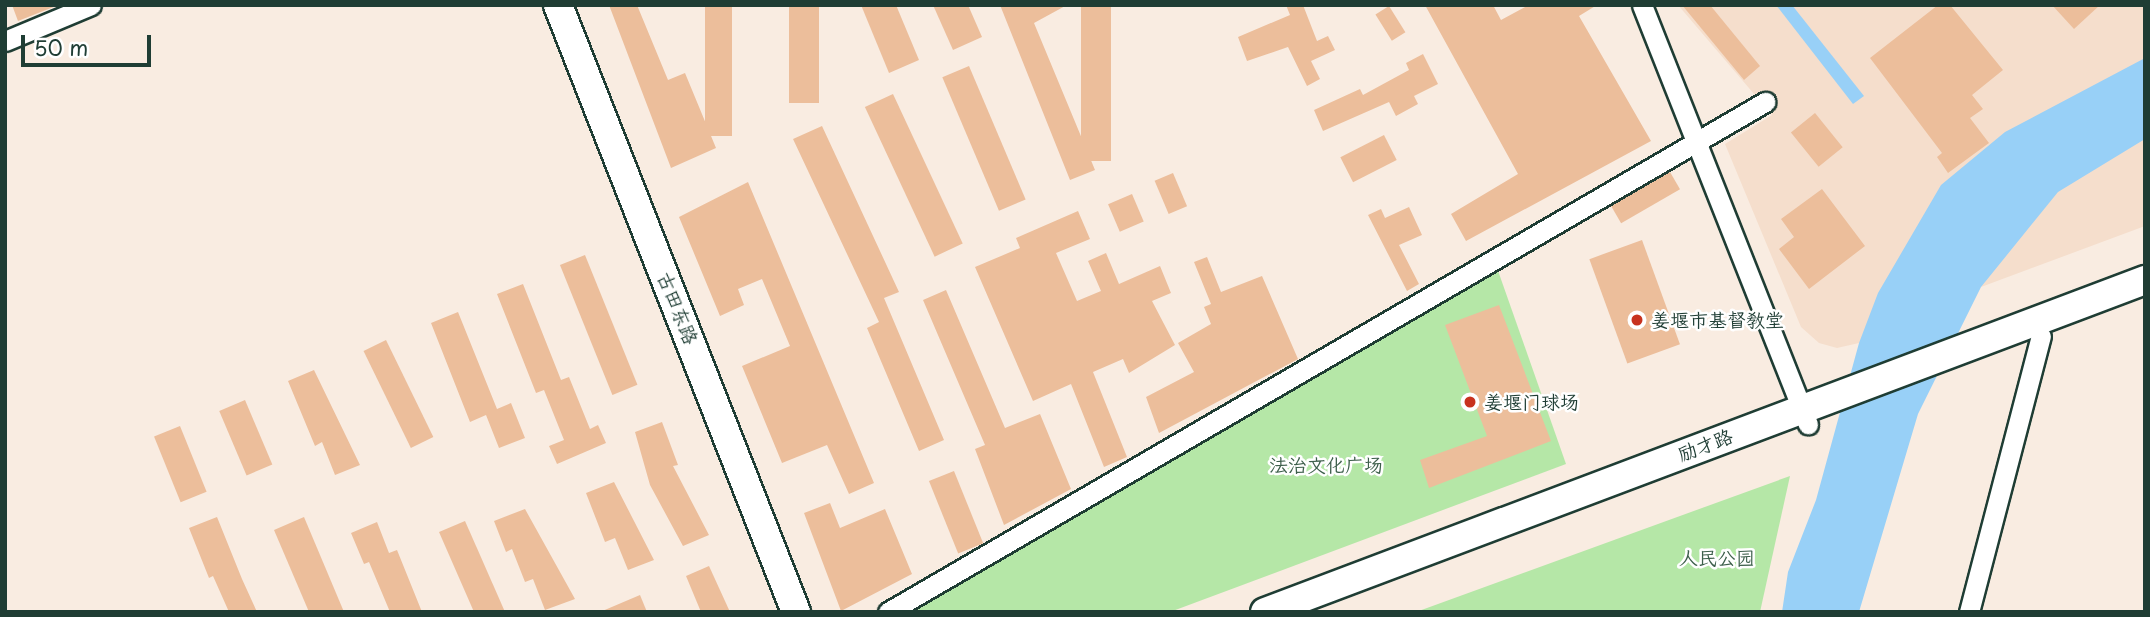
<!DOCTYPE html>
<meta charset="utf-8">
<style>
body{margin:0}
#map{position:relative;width:2150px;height:617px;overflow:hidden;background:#f9ece1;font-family:"Playpen Sans","LXGW WenKai TC",sans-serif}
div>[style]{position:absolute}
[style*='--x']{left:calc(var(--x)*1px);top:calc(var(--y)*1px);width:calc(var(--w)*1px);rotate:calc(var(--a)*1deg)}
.built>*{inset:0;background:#f5decc}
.green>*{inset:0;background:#b5e7a7}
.water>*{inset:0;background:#98d0f7}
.building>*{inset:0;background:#ecbe9b;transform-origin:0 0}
.roads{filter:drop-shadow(2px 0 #1f3d34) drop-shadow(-2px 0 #1f3d34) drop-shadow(0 2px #1f3d34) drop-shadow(0 -2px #1f3d34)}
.street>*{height:19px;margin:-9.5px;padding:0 9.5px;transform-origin:9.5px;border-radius:9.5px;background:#fff}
.secondary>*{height:28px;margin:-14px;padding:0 14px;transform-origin:14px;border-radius:14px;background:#fff}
.dots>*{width:19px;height:19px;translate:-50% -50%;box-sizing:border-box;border:4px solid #fff;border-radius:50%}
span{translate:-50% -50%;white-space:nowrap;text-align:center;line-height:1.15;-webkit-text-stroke:5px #fff;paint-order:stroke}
.street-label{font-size:19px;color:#1f3d34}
.poi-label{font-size:19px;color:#1f3d34}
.left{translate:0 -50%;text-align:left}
.park-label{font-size:19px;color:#3d5f4b}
.frame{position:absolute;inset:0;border:7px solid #1f3d34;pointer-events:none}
.scale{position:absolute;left:21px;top:35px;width:130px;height:32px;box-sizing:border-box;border:4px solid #1f3d34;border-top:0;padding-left:9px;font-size:21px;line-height:24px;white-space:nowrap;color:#1f3d34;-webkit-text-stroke:5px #fff;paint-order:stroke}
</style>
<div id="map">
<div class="built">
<div style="clip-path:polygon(1678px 5px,2145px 5px,2145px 226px,1981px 287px,1859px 343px,1837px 348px,1819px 343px,1801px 327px,1725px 144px,1772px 115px)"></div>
</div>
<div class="green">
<div style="clip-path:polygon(1496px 265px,1566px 464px,1170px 612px,912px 612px)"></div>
<div style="clip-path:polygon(1790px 476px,1760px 612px,1416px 612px)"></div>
</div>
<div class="water">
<div style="clip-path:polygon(1776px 5px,1792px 5px,1864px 96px,1853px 104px)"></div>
<div style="clip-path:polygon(2145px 58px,2145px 139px,2058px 192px,1981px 287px,1918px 414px,1859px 612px,1782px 612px,1788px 572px,1816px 500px,1859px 343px,1878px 293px,1941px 185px,2005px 132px)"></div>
</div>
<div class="building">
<div style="clip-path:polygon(12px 5px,56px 5px,56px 6px,18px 21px)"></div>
<div style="clip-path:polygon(609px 5px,637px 5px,668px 80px,685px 73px,716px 148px,671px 168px)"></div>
<div style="left:705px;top:5px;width:27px;height:131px"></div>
<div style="left:789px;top:5px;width:30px;height:98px"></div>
<div style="clip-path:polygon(861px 5px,896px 5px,919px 60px,889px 73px)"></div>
<div style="clip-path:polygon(933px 5px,968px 5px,982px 37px,953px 50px)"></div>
<div style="clip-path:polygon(1000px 5px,1067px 5px,1034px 23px,1095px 170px,1070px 180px)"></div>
<div style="left:1081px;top:5px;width:30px;height:156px"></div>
<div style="clip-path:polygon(1286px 5px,1303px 5px,1317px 41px,1328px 36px,1335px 50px,1311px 61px,1320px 79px,1307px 86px,1288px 47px,1247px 61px,1238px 37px,1290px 15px)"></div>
<div style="clip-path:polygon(1425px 5px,1493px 5px,1501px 20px,1529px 5px,1597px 5px,1579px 16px,1651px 141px,1466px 241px,1451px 214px,1518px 174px)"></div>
<div style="clip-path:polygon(1682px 5px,1710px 5px,1760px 66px,1744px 80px)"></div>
<div style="clip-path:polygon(1938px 5px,1950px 5px,2003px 70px,1972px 95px,1983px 109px,1970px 118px,1989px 143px,1948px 173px,1937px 157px,1942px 153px,1870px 58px)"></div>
<div style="clip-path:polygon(2052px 5px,2100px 5px,2074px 29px)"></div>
<div style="left:1389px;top:6px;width:31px;height:16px;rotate:58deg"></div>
<div style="clip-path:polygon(1423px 54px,1438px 84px,1414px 96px,1418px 104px,1396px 116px,1389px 102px,1323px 131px,1314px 110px,1360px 89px,1363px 95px,1409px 70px,1406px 63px)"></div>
<div style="left:969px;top:66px;width:145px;height:29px;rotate:67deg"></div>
<div style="left:893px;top:94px;width:165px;height:31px;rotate:65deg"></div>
<div style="left:1815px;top:113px;width:44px;height:31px;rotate:51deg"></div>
<div style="clip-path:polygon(822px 126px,899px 292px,884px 298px,944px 440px,919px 451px,867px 328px,879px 322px,793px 139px)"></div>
<div style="left:1384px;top:135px;width:28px;height:49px;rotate:63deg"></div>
<div style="left:1670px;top:172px;width:20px;height:68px;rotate:60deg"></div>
<div style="left:1173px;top:173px;width:36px;height:20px;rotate:67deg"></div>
<div style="clip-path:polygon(748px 182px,874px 483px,849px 494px,827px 445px,782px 463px,742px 366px,790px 346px,762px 279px,738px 289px,744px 305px,720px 316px,679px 217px)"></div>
<div style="clip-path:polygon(1822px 189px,1865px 246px,1809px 289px,1779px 249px,1794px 237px,1781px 219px)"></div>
<div style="left:1132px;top:194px;width:30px;height:26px;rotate:67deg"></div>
<div style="clip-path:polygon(1409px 207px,1422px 235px,1399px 245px,1419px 284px,1407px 291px,1368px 215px,1381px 209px,1385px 218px)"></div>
<div style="clip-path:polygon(1078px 211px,1090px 239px,1056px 253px,1077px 301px,1101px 291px,1088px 261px,1106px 253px,1119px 284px,1160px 266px,1171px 293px,1152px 301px,1175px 345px,1129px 373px,1123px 359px,1093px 372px,1127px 457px,1104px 467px,1071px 384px,1033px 401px,975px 267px,1020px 248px,1016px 238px)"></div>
<div style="left:1642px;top:240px;width:111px;height:56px;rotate:70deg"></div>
<div style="left:585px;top:255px;width:140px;height:27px;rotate:68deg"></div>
<div style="clip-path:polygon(1207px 257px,1221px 292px,1262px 276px,1298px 359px,1159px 433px,1146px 397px,1194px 372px,1178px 343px,1211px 324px,1204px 307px,1211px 304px,1194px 262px)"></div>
<div style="clip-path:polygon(523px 284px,561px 380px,569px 377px,590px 429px,598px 425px,606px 443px,557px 464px,549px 446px,564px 440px,544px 390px,536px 393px,497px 294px)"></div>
<div style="clip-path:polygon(946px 290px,1005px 428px,1040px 414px,1071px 489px,1004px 525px,975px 449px,985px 445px,923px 300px)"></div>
<div style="clip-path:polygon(1499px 305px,1551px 441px,1429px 488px,1420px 460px,1487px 436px,1445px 325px)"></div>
<div style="clip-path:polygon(458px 312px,497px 409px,511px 403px,525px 438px,499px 448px,486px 415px,470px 422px,431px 323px)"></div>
<div style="left:386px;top:340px;width:108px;height:25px;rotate:64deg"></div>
<div style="clip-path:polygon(314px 370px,360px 465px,335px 475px,322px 442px,315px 446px,288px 381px)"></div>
<div style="left:245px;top:400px;width:70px;height:28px;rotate:67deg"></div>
<div style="clip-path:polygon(662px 422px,678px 465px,673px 466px,709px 535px,683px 546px,650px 485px,635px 432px)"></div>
<div style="left:180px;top:426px;width:71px;height:28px;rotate:68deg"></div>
<div style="left:954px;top:471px;width:78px;height:27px;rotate:68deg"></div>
<div style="clip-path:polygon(614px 482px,654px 560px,628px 570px,615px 538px,605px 542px,586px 493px)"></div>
<div style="clip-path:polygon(830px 503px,840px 528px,885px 509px,912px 574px,841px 611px,804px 513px)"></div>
<div style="clip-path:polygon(525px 509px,575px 599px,545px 610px,533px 579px,525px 582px,512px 549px,506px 552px,494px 521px)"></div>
<div style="clip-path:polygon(217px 517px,242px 579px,257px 612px,229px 612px,213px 576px,209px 578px,189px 528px)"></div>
<div style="clip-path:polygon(304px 517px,344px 612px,309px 612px,274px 530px)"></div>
<div style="clip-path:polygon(465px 521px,480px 555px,505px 612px,474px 612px,439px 532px)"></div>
<div style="clip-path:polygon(377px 522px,389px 553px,397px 550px,422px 612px,390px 612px,369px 562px,364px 564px,351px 533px)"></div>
<div style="clip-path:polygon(709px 566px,730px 612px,701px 612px,686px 576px)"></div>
<div style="clip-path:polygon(640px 595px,647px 612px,600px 612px)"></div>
</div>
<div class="roads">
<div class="street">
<div style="--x:1642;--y:5;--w:451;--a:68.4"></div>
<div style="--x:5;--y:41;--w:93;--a:-22.7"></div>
<div style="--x:888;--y:612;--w:1015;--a:-30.18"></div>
<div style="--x:1969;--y:612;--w:285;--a:-75.4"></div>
</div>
<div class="secondary">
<div style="--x:558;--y:5;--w:652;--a:68.59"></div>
<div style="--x:1265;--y:612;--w:941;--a:-20.67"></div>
</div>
</div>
<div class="dots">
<div style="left:1637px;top:320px;background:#c8321e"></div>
<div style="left:1470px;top:402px;background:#c8321e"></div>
</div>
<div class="street-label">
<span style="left:678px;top:308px;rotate:68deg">古田东路</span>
<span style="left:1705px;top:445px;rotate:-21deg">励才路</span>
</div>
<div class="poi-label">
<span class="left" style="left:1651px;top:320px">姜堰市基督教堂</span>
<span class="left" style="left:1484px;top:402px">姜堰门球场</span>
</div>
<div class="park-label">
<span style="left:1326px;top:465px">法治文化广场</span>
<span style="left:1717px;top:558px">人民公园</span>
</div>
<div class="frame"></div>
<div class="scale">50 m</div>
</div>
